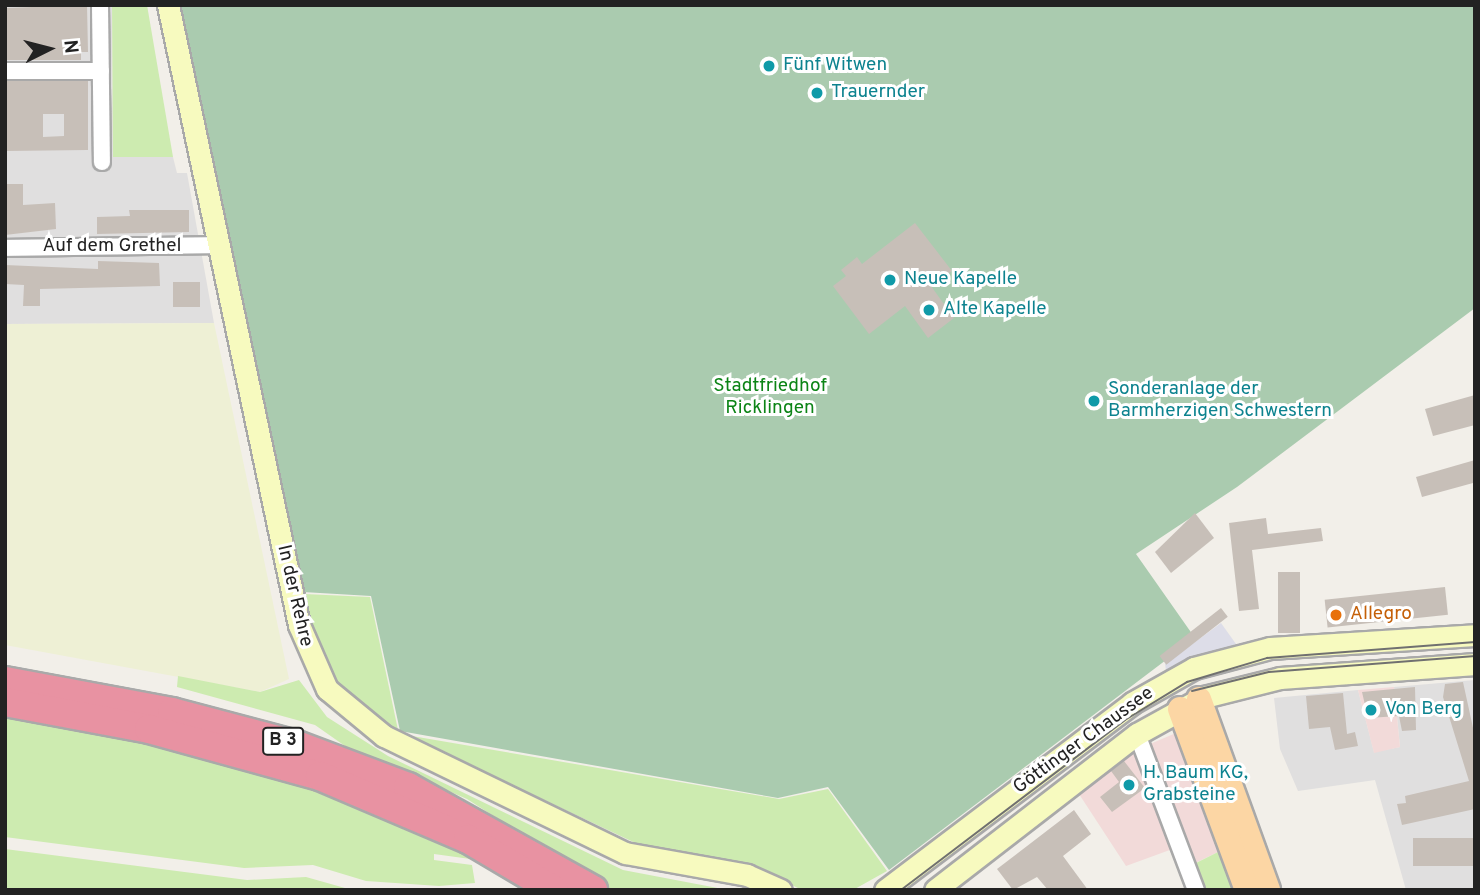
<!DOCTYPE html>
<meta charset="utf-8">
<style>
body{margin:0}
#map{position:relative;width:1480px;height:895px;overflow:hidden;background:#f2efe9;font-family:Overpass,sans-serif}
div>[style]{position:absolute}
[style*='--x']{left:calc(var(--x)*1px);top:calc(var(--y)*1px);width:calc(var(--w)*1px);rotate:calc(var(--a)*1deg)}
.residential>*{inset:0;background:#e0dfdf}
.commercial>*{inset:0;background:#f2dad9}
.farmland>*{inset:0;background:#eef0d5}
.grass>*{inset:0;background:#cdebb0}
.cemetery>*{inset:0;background:#aacbaf}
.plaza>*{inset:0;background:#dddde8}
.building>*{inset:0;background:#c7bfb8;transform-origin:0 0}
.roads{filter:drop-shadow(2px 0 #a9a9a9) drop-shadow(-2px 0 #a9a9a9) drop-shadow(0 2px #a9a9a9) drop-shadow(0 -2px #a9a9a9)}
.street>*{height:16px;margin:-8px;padding:0 8px;transform-origin:8px;border-radius:8px;background:#fff}
.secondary>*{height:21px;margin:-10.5px;padding:0 10.5px;transform-origin:10.5px;border-radius:10.5px;background:#f7fabf}
.primary>*{height:24px;margin:-12px;padding:0 12px;transform-origin:12px;border-radius:12px;background:#fcd6a4}
.highway>*{height:28px;margin:-14px;padding:0 14px;transform-origin:14px;border-radius:14px;background:#e892a2}
.tram>*{height:2px;margin:-1px;padding:0 1px;transform-origin:1px;border-radius:1px;background:#707070}
.dots>*{width:19px;height:19px;translate:-50% -50%;box-sizing:border-box;border:4px solid #fff;border-radius:50%}
span{translate:-50% -50%;white-space:nowrap;text-align:center;line-height:1.15;-webkit-text-stroke:6px #fff;paint-order:stroke}
.shield-label span{padding:2px 5px;background:#fff;border:2px solid;border-radius:5px;-webkit-text-stroke-width:0}
.shield-label{font-size:18px;color:#222;font-weight:700}
.culture-label{font-size:19px;color:#0d838f}
.left{translate:0 -50%;text-align:left}
.street-label{font-size:19px;color:#222}
.park-label{font-size:19px;color:#0c8416}
.food-label{font-size:19px;color:#c56008}
.frame{position:absolute;inset:0;border:7px solid #222;pointer-events:none}
.north{position:absolute;left:14px;top:14px;width:70px;height:70px;-webkit-text-stroke:5px #fff;paint-order:stroke;rotate:84deg;font-size:19px;font-weight:700;line-height:28px;text-align:center;color:#222}
.north::after{content:'';display:block;margin:auto;width:24px;height:32px;background:#222;clip-path:polygon(50% 0,100% 100%,50% 72%,0 100%)}
</style>
<div id="map">
<div class="residential">
<div style="clip-path:polygon(5px 5px,112px 5px,113px 157px,173px 157px,177px 173px,187px 173px,214px 323px,5px 324px)"></div>
<div style="clip-path:polygon(1475px 680px,1475px 890px,1406px 890px,1375px 780px,1298px 791px,1280px 749px,1274px 698px,1358px 690px,1374px 752px,1400px 747px,1394px 687px)"></div>
</div>
<div class="commercial">
<div style="clip-path:polygon(1394px 687px,1400px 747px,1374px 753px,1358px 690px)"></div>
<div style="clip-path:polygon(1176px 733px,1188px 747px,1222px 850px,1185px 868px,1178px 847px,1126px 866px,1079px 794px,1136px 750px)"></div>
</div>
<div class="farmland">
<div style="clip-path:polygon(214px 323px,289px 679px,260px 692px,5px 645px,5px 324px)"></div>
</div>
<div class="grass">
<div style="clip-path:polygon(112px 5px,147px 5px,173px 157px,113px 157px)"></div>
<div style="clip-path:polygon(304px 594px,370px 597px,398px 730px,367px 713px,334px 681px,316px 644px)"></div>
<div style="clip-path:polygon(178px 676px,260px 692px,299px 680px,327px 717px,388px 756px,623px 870px,728px 890px,609px 890px,467px 799px,345px 746px,315px 725px,177px 687px)"></div>
<div style="clip-path:polygon(5px 711px,120px 732px,290px 776px,485px 861px,434px 854px,434px 860px,472px 865px,475px 883px,439px 886px,366px 881px,313px 865px,244px 868px,5px 837px)"></div>
<div style="clip-path:polygon(406px 735px,779px 799px,828px 789px,887px 871px,853px 890px,802px 890px,753px 866px,644px 847px)"></div>
<div style="clip-path:polygon(5px 849px,247px 880px,306px 877px,352px 890px,5px 890px)"></div>
<div style="clip-path:polygon(1222px 850px,1235px 890px,1200px 890px,1192px 865px)"></div>
</div>
<div class="cemetery">
<div style="clip-path:polygon(181px 5px,1475px 5px,1475px 308px,1237px 487px,1136px 554px,1195px 638px,889px 870px,828px 787px,778px 798px,400px 731px,371px 596px,303px 592px)"></div>
</div>
<div class="plaza">
<div style="clip-path:polygon(1221px 623px,1236px 644px,1166px 670px,1165px 664px)"></div>
</div>
<div class="building">
<div style="clip-path:polygon(87px 5px,88px 52px,81px 52px,81px 60px,5px 60px,5px 8px)"></div>
<div style="clip-path:polygon(evenodd,5px 81px,88px 81px,88px 150px,5px 151px,5px 81px,43px 114px,64px 114px,64px 136px,43px 137px,43px 114px)"></div>
<div style="clip-path:polygon(5px 184px,23px 184px,23px 205px,55px 203px,56px 229px,5px 235px)"></div>
<div style="clip-path:polygon(129px 210px,189px 210px,189px 232px,97px 234px,97px 217px,130px 216px)"></div>
<div style="clip-path:polygon(915px 223px,952px 271px,931px 286px,954px 318px,928px 338px,905px 306px,869px 334px,833px 286px,846px 276px,841px 270px,857px 257px,862px 264px)"></div>
<div style="clip-path:polygon(98px 261px,159px 263px,160px 286px,40px 289px,40px 306px,23px 306px,24px 285px,5px 284px,5px 265px,98px 269px)"></div>
<div style="left:200px;top:282px;width:25px;height:27px;rotate:90deg"></div>
<div style="clip-path:polygon(1475px 395px,1475px 425px,1433px 436px,1425px 409px)"></div>
<div style="clip-path:polygon(1475px 460px,1473px 483px,1422px 497px,1416px 477px)"></div>
<div style="clip-path:polygon(1195px 513px,1214px 538px,1171px 573px,1155px 552px)"></div>
<div style="clip-path:polygon(1266px 518px,1268px 534px,1321px 528px,1323px 541px,1252px 550px,1259px 609px,1239px 611px,1229px 523px)"></div>
<div style="left:1300px;top:572px;width:61px;height:22px;rotate:90deg"></div>
<div style="left:1445px;top:587px;width:28px;height:121px;rotate:84deg"></div>
<div style="left:1221px;top:608px;width:11px;height:78px;rotate:52deg"></div>
<div style="clip-path:polygon(1463px 682px,1475px 737px,1475px 809px,1402px 825px,1397px 804px,1406px 803px,1405px 796px,1469px 781px,1443px 697px,1445px 684px)"></div>
<div style="clip-path:polygon(1415px 687px,1416px 730px,1402px 731px,1399px 716px,1368px 718px,1362px 692px)"></div>
<div style="clip-path:polygon(1343px 693px,1347px 734px,1355px 732px,1358px 746px,1335px 750px,1330px 727px,1309px 729px,1306px 696px)"></div>
<div style="clip-path:polygon(1124px 761px,1145px 788px,1112px 812px,1100px 797px,1119px 782px,1111px 771px)"></div>
<div style="clip-path:polygon(1074px 810px,1091px 834px,1063px 856px,1088px 890px,1048px 890px,1037px 877px,1013px 890px,997px 869px)"></div>
<div style="left:1475px;top:838px;width:28px;height:62px;rotate:90deg"></div>
</div>
<div class="roads">
<div class="street">
<div style="--x:100;--y:5;--w:157;--a:89.3"></div>
<div style="--x:5;--y:71;--w:96;--a:0"></div>
<div style="--x:5;--y:248;--w:213;--a:-0.8"></div>
<div style="--x:1137;--y:734;--w:167;--a:69.3"></div>
</div>
<div class="secondary">
<div style="--x:168;--y:5;--w:634;--a:78.07"></div>
<div style="--x:299;--y:625;--w:70;--a:66.4"></div>
<div style="--x:327;--y:689;--w:74;--a:39.5"></div>
<div style="--x:384;--y:736;--w:268;--a:25.9"></div>
<div style="--x:625;--y:853;--w:124;--a:10.2"></div>
<div style="--x:747;--y:875;--w:37;--a:24"></div>
<div style="--x:885;--y:890;--w:310;--a:-37.1"></div>
<div style="--x:1132;--y:703;--w:71;--a:-29.4"></div>
<div style="--x:1194;--y:668;--w:79;--a:-14.7"></div>
<div style="--x:1270;--y:648;--w:205;--a:-3.6"></div>
<div style="--x:935;--y:890;--w:255;--a:-37.7"></div>
<div style="--x:1137;--y:734;--w:77;--a:-28.9"></div>
<div style="--x:1204;--y:697;--w:78;--a:-14"></div>
<div style="--x:1280;--y:678;--w:196;--a:-4.1"></div>
</div>
<div class="primary">
<div style="--x:1199;--y:699;--w:203;--a:70.1"></div>
<div style="--x:1180;--y:709;--w:193;--a:69.7"></div>
</div>
<div class="highway">
<div style="--x:5;--y:681;--w:170;--a:10.5"></div>
<div style="--x:172;--y:712;--w:129;--a:14.8"></div>
<div style="--x:297;--y:745;--w:119;--a:20.7"></div>
<div style="--x:408;--y:787;--w:212;--a:29.1"></div>
<div style="--x:5;--y:702;--w:147;--a:10.6"></div>
<div style="--x:149;--y:729;--w:177;--a:15.4"></div>
<div style="--x:320;--y:776;--w:161;--a:23.1"></div>
<div style="--x:468;--y:839;--w:100;--a:30.7"></div>
</div>
</div>
<div class="tram">
<div style="--x:1192;--y:691;--w:79;--a:-13.9"></div>
<div style="--x:1269;--y:672;--w:207;--a:-4.4"></div>
<div style="--x:901;--y:890;--w:281;--a:-37.2"></div>
<div style="--x:1125;--y:720;--w:73;--a:-31.5"></div>
<div style="--x:1187;--y:682;--w:84;--a:-16.7"></div>
<div style="--x:1267;--y:658;--w:209;--a:-4.4"></div>
</div>
<div class="dots">
<div style="left:769px;top:66px;background:#0f9aa8"></div>
<div style="left:817px;top:93px;background:#0f9aa8"></div>
<div style="left:890px;top:280px;background:#0f9aa8"></div>
<div style="left:929px;top:310px;background:#0f9aa8"></div>
<div style="left:1094px;top:401px;background:#0f9aa8"></div>
<div style="left:1336px;top:615px;background:#e8710a"></div>
<div style="left:1371px;top:710px;background:#0f9aa8"></div>
<div style="left:1129px;top:785px;background:#0f9aa8"></div>
</div>
<div class="shield-label">
<span style="left:283px;top:741px">B 3</span>
</div>
<div class="culture-label">
<span class="left" style="left:783px;top:66px">Fünf Witwen</span>
<span class="left" style="left:831px;top:93px">Trauernder</span>
<span class="left" style="left:904px;top:280px">Neue Kapelle</span>
<span class="left" style="left:943px;top:310px">Alte Kapelle</span>
<span class="left" style="left:1108px;top:401px">Sonderanlage der<br>Barmherzigen Schwestern</span>
<span class="left" style="left:1385px;top:710px">Von Berg</span>
<span class="left" style="left:1143px;top:785px">H. Baum KG,<br>Grabsteine</span>
</div>
<div class="street-label">
<span style="left:112px;top:247px">Auf dem Grethel</span>
<span style="left:294px;top:596px;rotate:77deg">In der Rehre</span>
<span style="left:1084px;top:741px;rotate:-36deg">Göttinger Chaussee</span>
</div>
<div class="park-label">
<span style="left:770px;top:398px">Stadtfriedhof<br>Ricklingen</span>
</div>
<div class="food-label">
<span class="left" style="left:1350px;top:615px">Allegro</span>
</div>
<div class="frame"></div>
<div class="north">N</div>
</div>
